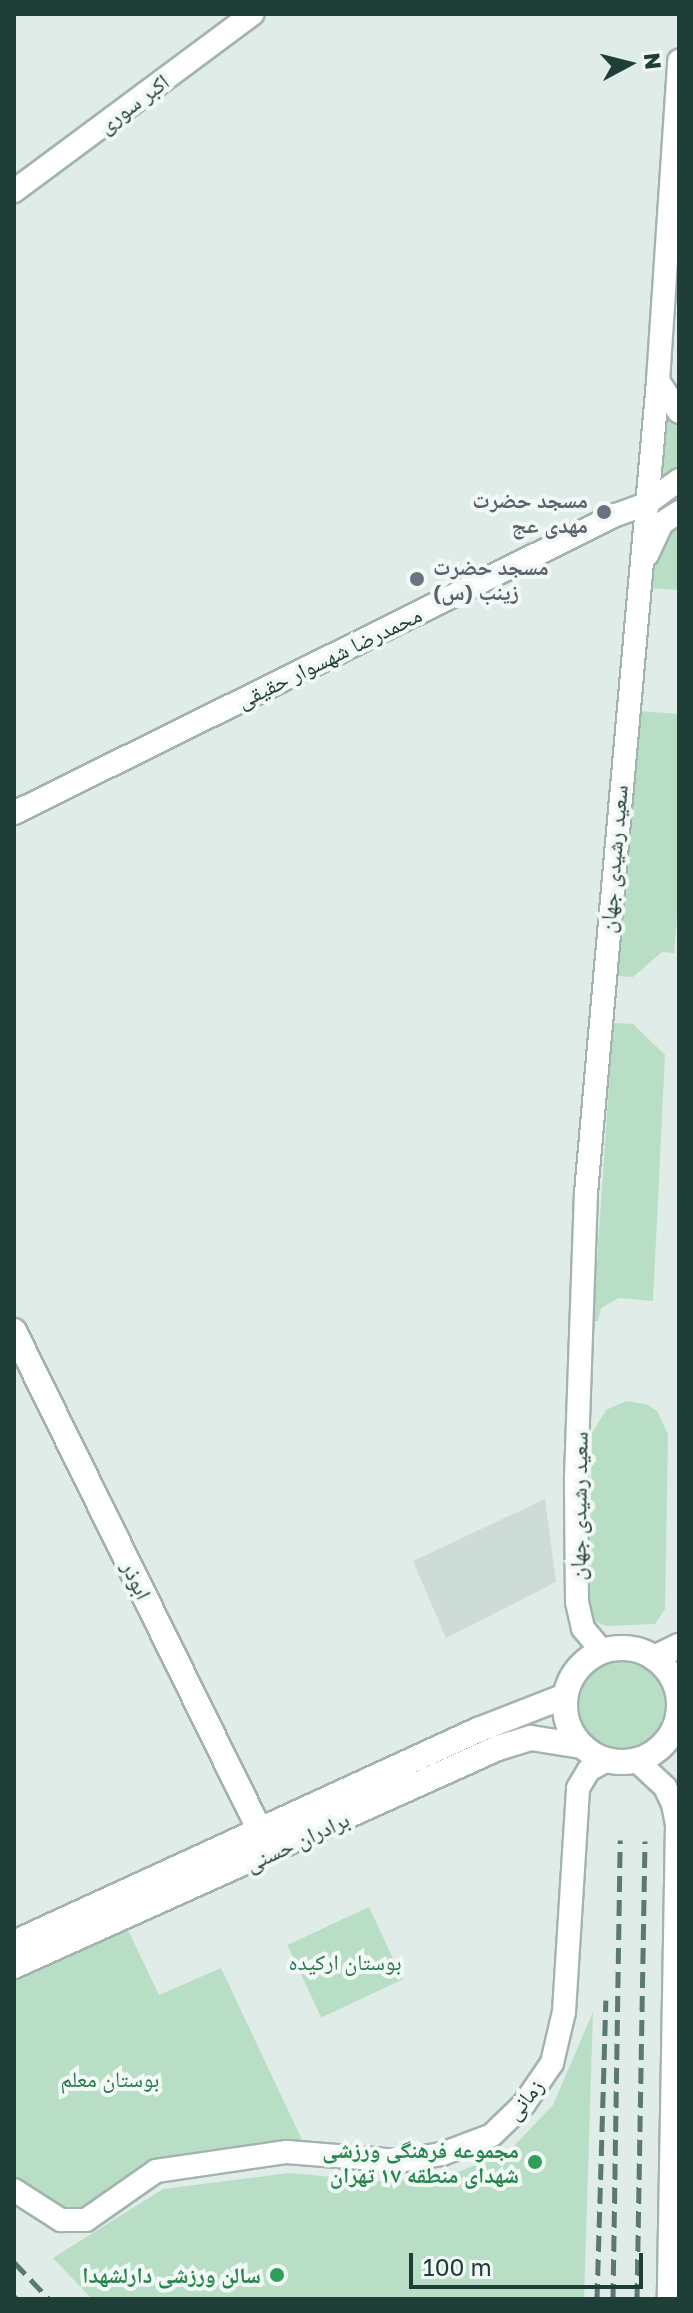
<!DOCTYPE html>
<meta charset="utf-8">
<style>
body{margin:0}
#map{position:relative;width:693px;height:2313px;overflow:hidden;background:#e0ece8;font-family:"Golos Text","Noto Naskh Arabic",sans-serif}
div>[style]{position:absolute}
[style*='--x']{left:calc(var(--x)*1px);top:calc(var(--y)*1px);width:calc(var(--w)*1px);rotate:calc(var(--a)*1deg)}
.built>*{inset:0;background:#cedcd7}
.green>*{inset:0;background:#b8dfc5;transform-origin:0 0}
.round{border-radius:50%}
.roads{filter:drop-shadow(2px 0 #a3b4b0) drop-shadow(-2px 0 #a3b4b0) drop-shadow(0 2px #a3b4b0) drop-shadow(0 -2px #a3b4b0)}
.tertiary>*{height:22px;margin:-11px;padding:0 11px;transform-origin:11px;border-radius:11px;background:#fff}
.secondary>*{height:24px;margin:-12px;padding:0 12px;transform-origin:12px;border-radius:12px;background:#fff}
.secondary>.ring{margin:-12px;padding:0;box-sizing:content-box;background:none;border:24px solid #fff;border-radius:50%}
.rail>*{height:5px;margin-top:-2.5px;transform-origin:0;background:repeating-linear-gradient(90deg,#5a7973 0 16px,transparent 0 24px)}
.dots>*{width:22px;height:22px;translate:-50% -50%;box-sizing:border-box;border:4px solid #f1f8f5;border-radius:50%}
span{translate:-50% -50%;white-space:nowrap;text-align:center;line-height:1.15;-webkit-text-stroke:8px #f1f8f5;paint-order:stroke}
.street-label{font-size:22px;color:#203e38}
.worship-label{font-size:22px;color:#5b616d;font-weight:700}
.right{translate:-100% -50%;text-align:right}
.left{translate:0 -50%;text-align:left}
.park-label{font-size:22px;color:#28774c}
.leisure-label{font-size:22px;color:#27864d;font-weight:700}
.frame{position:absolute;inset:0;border:16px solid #203e38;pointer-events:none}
.north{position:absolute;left:589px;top:24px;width:80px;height:80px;-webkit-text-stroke:6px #f1f8f5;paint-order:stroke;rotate:83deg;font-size:22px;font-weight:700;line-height:32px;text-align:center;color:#203e38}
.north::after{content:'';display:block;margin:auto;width:28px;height:36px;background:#203e38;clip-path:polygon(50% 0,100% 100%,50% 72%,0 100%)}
.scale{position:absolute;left:409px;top:2253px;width:234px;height:36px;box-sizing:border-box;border:4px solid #203e38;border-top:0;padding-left:10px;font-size:24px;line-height:28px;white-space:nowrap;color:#203e38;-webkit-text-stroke:6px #f1f8f5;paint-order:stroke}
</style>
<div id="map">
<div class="built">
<div style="clip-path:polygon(545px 1499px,556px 1582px,446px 1638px,413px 1561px)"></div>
</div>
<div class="green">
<div style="clip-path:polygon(665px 405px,679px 418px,679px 474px,663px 481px,659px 476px)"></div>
<div style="clip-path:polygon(679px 521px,679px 590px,650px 588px,665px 530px)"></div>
<div style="clip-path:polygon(639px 711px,679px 714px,679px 892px,674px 953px,662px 952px,633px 977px,617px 976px)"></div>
<div style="clip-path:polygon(613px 1023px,633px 1024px,665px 1055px,653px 1301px,619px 1298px,601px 1308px,598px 1321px,593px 1321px)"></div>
<div style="clip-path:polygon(626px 1401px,646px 1404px,657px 1411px,668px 1434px,665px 1609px,655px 1624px,606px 1626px,594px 1621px,589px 1606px,592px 1433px,606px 1410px)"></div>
<div class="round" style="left:573px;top:1656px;width:98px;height:98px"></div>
<div style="left:369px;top:1907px;width:80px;height:90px;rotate:65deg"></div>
<div style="clip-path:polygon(127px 1928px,159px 1995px,221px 1968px,304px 2144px,162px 2159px,74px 2214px,48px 2203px,14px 2179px,14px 1981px)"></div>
<div style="clip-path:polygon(593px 2012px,584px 2299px,92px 2299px,53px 2258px,163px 2189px,289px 2173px,379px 2181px,446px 2177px,508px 2152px,553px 2105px)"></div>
</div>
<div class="roads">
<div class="tertiary">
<div style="--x:14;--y:191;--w:297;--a:-36.6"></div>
<div style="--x:658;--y:381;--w:37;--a:56"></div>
<div style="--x:647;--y:555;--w:35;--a:-65"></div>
<div style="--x:662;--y:523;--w:20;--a:-33"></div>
<div style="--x:14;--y:813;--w:672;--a:-26.34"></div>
<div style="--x:616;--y:515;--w:32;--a:-20"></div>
<div style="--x:646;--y:504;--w:41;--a:-36"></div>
<div style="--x:602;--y:1651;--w:30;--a:-130"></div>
<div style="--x:583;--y:1628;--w:27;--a:-103"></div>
<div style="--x:577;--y:1602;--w:124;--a:-90.5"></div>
<div style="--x:576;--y:1478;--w:285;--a:-88"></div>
<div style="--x:586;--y:1193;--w:815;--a:-84.93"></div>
<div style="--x:658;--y:381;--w:321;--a:-86.2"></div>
<div style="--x:677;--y:1715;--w:4;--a:56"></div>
<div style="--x:636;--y:1760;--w:40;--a:43"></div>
<div style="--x:665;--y:1787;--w:19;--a:65"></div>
<div style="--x:673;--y:1804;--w:21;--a:79"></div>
<div style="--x:677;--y:1825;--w:474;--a:91"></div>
<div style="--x:14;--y:2190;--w:56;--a:32.6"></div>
<div style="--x:61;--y:2220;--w:25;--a:0"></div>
<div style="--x:86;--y:2220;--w:85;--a:-35"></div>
<div style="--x:156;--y:2171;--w:132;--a:-8.3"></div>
<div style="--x:287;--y:2152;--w:112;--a:4.6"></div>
<div style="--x:399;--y:2161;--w:44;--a:-9.2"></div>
<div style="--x:442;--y:2154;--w:53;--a:-20.8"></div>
<div style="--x:492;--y:2135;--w:45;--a:-44.1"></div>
<div style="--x:524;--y:2104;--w:50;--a:-55.7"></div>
<div style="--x:552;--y:2063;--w:52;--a:-76.8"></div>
<div style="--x:564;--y:2012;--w:224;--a:-86.4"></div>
<div style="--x:578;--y:1788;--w:21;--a:-59"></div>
<div style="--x:589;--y:1770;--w:21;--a:-29"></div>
</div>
<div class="secondary">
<div style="--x:14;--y:1331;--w:571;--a:63.79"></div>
<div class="ring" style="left:565px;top:1648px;width:90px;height:90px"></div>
<div style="--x:654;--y:1658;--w:28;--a:-26"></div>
<div style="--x:14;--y:1943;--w:511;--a:-24.66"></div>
<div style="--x:478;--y:1730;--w:93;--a:-21.3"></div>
<div style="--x:14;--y:1966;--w:531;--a:-24.25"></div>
<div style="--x:498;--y:1748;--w:34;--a:-17"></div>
<div style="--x:531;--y:1738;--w:52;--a:8.9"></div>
</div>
</div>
<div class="rail">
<div style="--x:14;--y:2262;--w:51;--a:46.6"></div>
<div style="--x:14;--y:2296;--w:4;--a:45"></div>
<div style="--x:597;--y:2299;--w:299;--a:-88.3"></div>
<div style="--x:613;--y:2299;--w:459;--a:-89.1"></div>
<div style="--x:637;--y:2299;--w:458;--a:-89"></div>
</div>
<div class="dots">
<div style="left:604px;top:512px;background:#6b7280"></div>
<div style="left:417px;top:579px;background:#6b7280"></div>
<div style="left:535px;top:2162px;background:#2e9e5b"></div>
<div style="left:277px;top:2275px;background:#2e9e5b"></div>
</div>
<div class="street-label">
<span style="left:133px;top:103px;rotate:-37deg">اکبر سوری</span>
<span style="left:329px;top:657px;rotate:-26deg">محمدرضا شهسوار حقیقی</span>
<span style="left:613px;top:859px;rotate:-85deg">سعید رشیدی جهان</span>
<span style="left:578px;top:1506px;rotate:-89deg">سعید رشیدی جهان</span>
<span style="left:137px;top:1580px;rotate:64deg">ابوذر</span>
<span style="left:297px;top:1841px;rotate:-25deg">برادران حسنی</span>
<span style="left:524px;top:2099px;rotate:-51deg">زمانی</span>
</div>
<div class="worship-label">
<span class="right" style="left:588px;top:512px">مسجد حضرت<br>مهدی عج</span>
<span class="left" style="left:433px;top:579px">مسجد حضرت<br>زینب (س)</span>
</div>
<div class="park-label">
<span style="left:345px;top:1962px">بوستان ارکیده</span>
<span style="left:110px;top:2079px">بوستان معلم</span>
</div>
<div class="leisure-label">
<span class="right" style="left:519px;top:2162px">مجموعه فرهنگی ورزشی<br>شهدای منطقه ۱۷ تهران</span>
<span class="right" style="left:261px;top:2275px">سالن ورزشی دارلشهدا</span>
</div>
<div class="frame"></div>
<div class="north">N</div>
<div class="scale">100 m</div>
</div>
